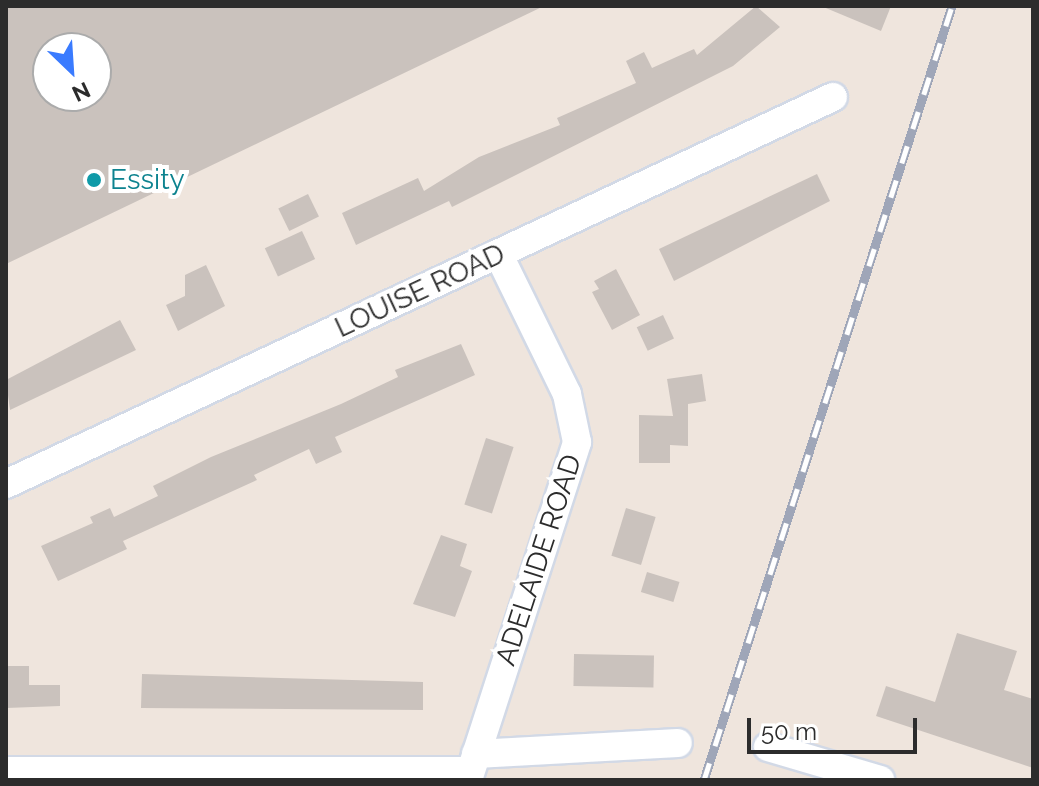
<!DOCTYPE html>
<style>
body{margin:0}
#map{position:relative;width:1039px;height:786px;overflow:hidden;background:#efe5dd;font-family:Raleway,sans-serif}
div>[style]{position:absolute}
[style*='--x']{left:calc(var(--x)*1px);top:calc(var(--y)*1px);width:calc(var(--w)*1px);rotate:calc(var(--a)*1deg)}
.building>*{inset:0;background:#cac2bd;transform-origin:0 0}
.roads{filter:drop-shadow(2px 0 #d2d9e6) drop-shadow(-2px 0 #d2d9e6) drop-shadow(0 2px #d2d9e6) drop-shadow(0 -2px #d2d9e6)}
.minor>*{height:28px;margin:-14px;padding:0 14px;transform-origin:14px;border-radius:14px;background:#fff}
.rail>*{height:9px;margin-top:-4.5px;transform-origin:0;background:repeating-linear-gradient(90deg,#fff 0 18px,#9fa6b8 0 36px);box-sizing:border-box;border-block:2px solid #9fa6b8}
.dots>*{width:22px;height:22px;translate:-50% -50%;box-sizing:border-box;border:4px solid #fff;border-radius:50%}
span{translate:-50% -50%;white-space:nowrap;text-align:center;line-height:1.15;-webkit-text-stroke:8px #fff;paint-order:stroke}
.culture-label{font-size:28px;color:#0d838f}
.left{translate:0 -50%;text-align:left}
.street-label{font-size:28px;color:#2c2c2c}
.frame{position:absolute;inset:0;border:8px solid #2c2c2c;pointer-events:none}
.north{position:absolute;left:32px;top:32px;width:80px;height:80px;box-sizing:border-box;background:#fff;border:2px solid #ababab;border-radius:50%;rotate:155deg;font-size:22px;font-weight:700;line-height:32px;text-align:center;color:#2c2c2c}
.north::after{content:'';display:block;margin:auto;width:28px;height:36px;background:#3a7bff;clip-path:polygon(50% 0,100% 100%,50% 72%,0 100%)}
.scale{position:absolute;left:747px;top:718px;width:170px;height:36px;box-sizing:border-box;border:4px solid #2c2c2c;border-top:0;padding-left:10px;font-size:24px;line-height:28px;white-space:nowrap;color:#2c2c2c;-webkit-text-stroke:6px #fff;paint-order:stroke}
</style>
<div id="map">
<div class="building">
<div style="clip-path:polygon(evenodd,6px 6px,544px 6px,6px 264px,6px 6px,48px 48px,96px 48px,96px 96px,48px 96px,48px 48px)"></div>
<div style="clip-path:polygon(756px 6px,780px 27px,733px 66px,452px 207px,449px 201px,356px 245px,342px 213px,418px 178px,424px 191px,479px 157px,560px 125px,557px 118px,636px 83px,626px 61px,644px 52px,652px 68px,694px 49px,697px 55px)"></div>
<div style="clip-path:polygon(821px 6px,891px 6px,881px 31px)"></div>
<div style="clip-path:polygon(817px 174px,830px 201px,674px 281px,659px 249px)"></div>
<div style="left:308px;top:194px;width:25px;height:33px;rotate:64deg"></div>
<div style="left:302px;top:231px;width:31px;height:41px;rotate:65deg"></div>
<div style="clip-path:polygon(206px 265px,225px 306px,178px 331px,166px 305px,185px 296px,185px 275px)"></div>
<div style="clip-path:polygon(616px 269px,640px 315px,612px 330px,592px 292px,599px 289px,594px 281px)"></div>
<div style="left:663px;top:315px;width:26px;height:29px;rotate:65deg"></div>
<div style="clip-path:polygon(120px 320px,136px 350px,10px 410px,6px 380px)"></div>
<div style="clip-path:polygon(461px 344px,475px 375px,335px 437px,342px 452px,316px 464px,309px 449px,254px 475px,257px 480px,123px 541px,127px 549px,58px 581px,41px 546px,93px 523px,90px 517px,110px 508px,114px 517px,158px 496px,153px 486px,211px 457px,341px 404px,398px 377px,395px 370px)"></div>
<div style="clip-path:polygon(702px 374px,706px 401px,688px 404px,688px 446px,670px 445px,670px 463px,639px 463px,639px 415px,673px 416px,667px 379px)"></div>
<div style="left:486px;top:438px;width:29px;height:70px;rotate:18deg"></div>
<div style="left:626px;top:508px;width:31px;height:50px;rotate:17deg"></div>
<div style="clip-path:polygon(441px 535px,467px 544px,460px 566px,472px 571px,455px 617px,413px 604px)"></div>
<div style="left:647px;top:572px;width:34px;height:21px;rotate:17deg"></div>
<div style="clip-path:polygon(957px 633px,1017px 651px,1004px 690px,1033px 699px,1033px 768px,876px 716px,886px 686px,935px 702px)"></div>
<div style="left:574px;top:654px;width:80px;height:32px;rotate:1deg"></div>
<div style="clip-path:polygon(6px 666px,29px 666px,29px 685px,60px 685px,60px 706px,6px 708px)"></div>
<div style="clip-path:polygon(142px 674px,423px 682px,423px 710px,141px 708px)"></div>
</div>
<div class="roads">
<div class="minor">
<div style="--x:6;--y:484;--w:913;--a:-25.08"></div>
<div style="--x:768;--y:747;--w:117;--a:16.4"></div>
<div style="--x:476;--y:754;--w:202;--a:-3.1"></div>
<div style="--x:6;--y:771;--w:464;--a:0"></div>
<div style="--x:468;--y:780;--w:355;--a:-72.1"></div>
<div style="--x:577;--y:442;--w:49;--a:-101.8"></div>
<div style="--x:567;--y:394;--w:155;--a:-116.1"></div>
</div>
</div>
<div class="rail">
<div style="--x:704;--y:780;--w:813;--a:-72.23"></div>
</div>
<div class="dots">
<div style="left:94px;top:180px;background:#0f9aa8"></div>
</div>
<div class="culture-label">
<span class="left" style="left:110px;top:180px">Essity</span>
</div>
<div class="street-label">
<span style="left:420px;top:291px;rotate:-25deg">LOUISE ROAD</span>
<span style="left:539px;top:560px;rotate:-72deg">ADELAIDE ROAD</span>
</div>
<div class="frame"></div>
<div class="north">N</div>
<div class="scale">50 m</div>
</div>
